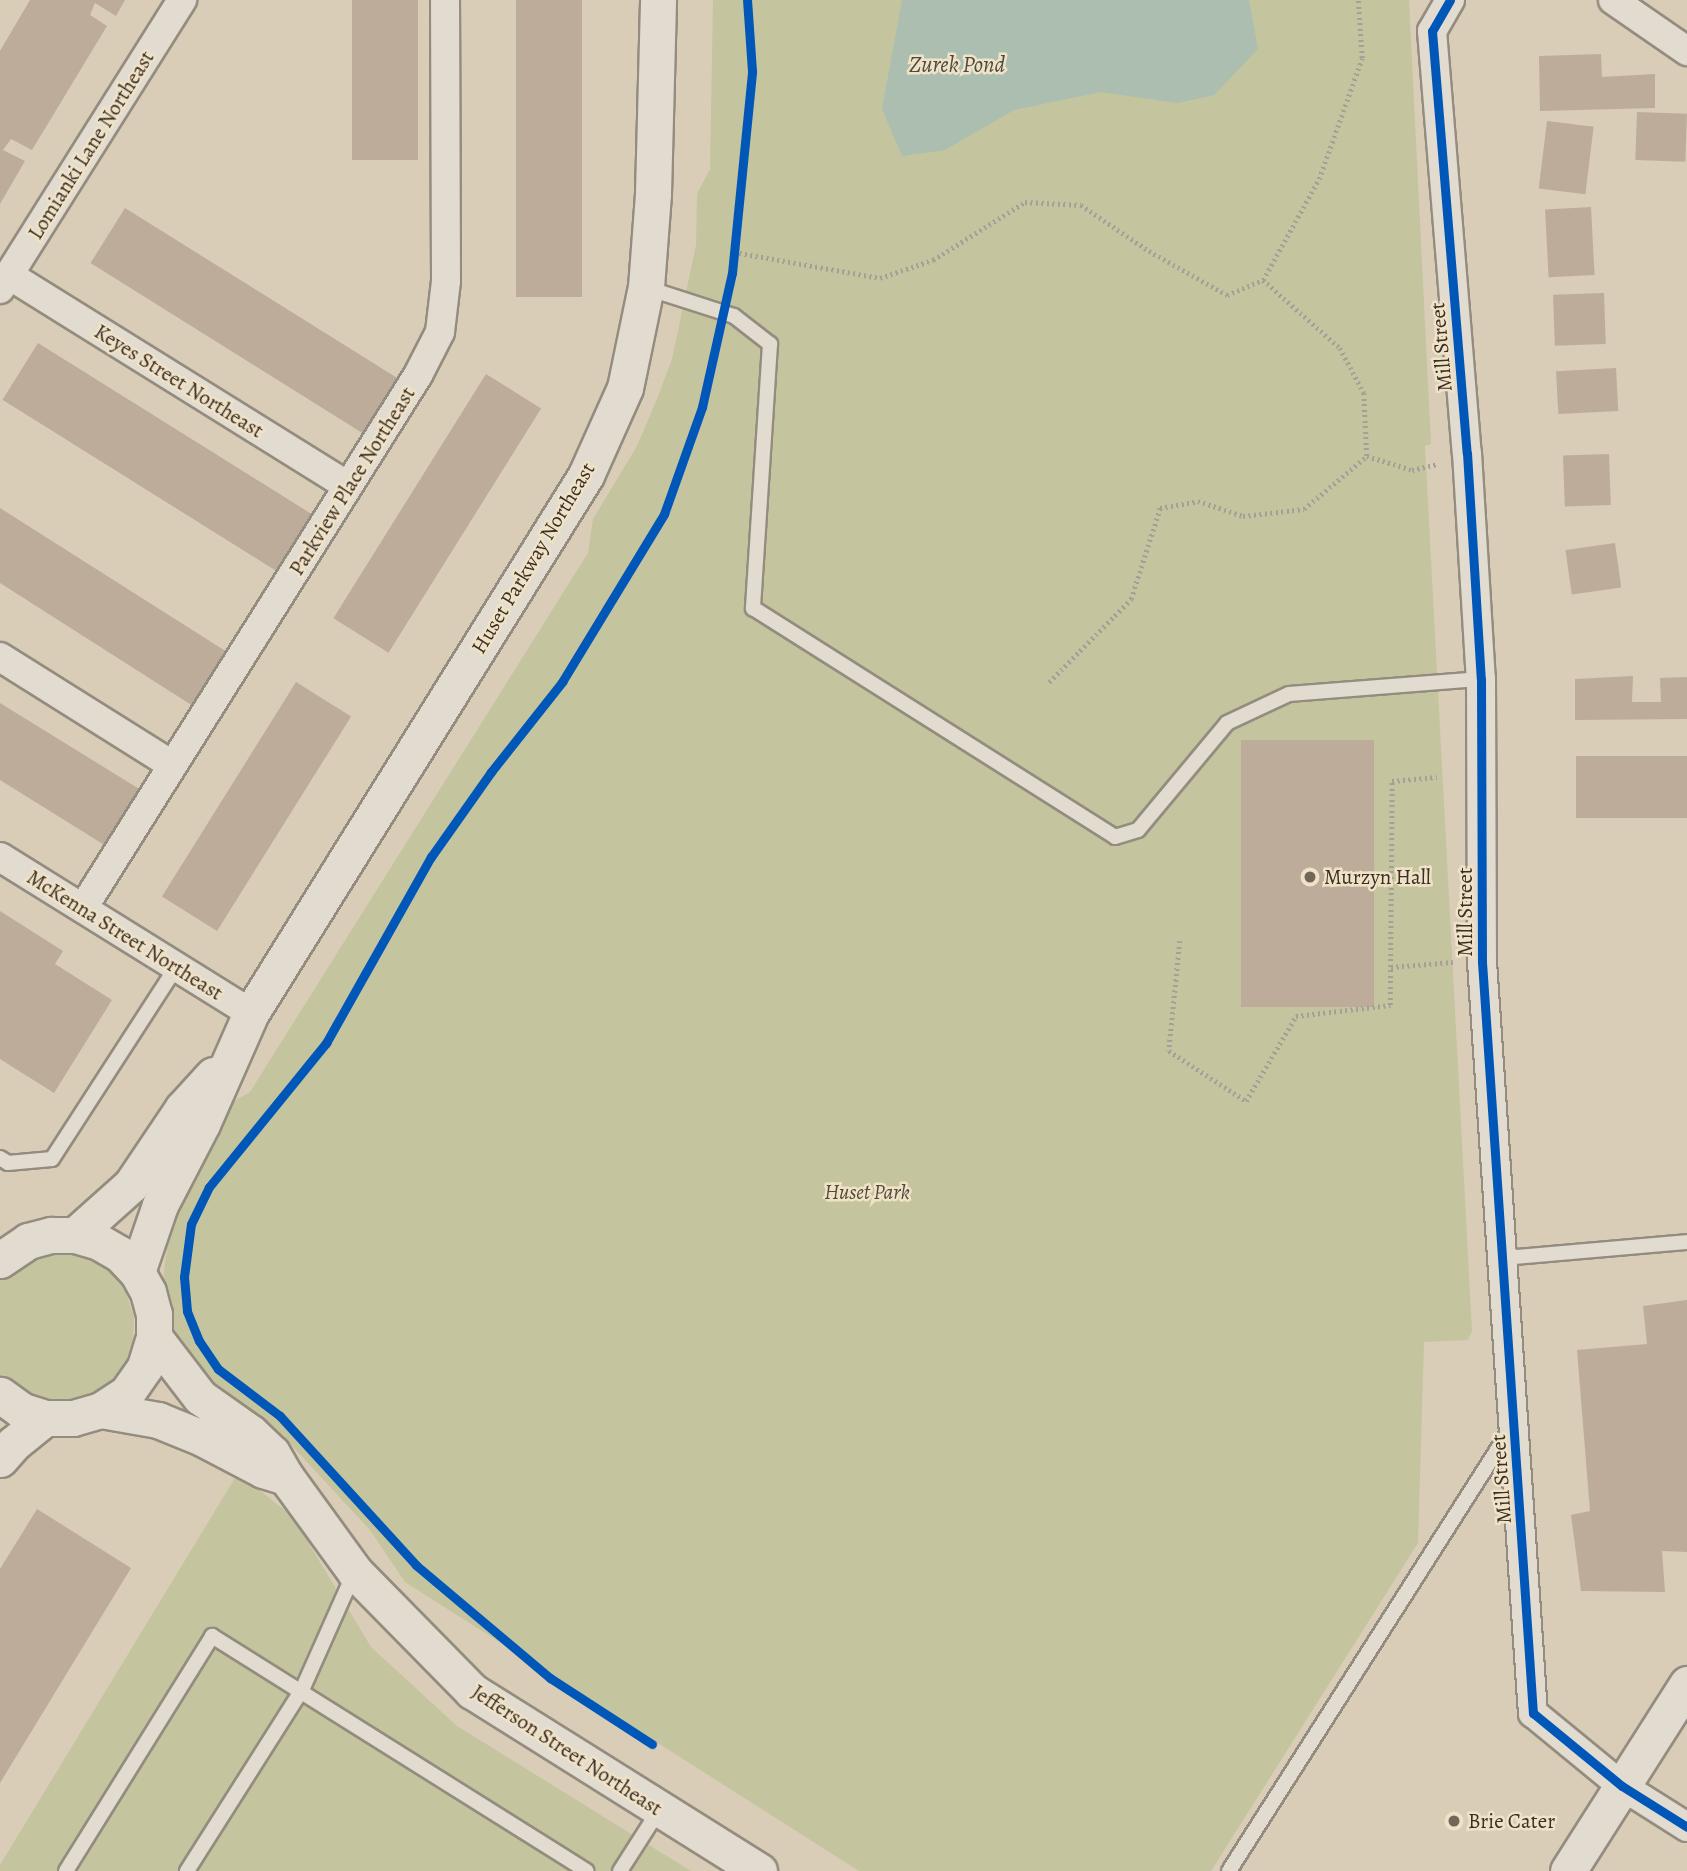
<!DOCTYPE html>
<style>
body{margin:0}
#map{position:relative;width:1687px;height:1871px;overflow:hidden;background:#d9cdb7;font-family:Alegreya,serif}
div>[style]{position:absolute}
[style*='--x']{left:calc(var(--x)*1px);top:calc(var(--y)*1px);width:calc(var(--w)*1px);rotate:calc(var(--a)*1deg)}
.green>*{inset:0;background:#c4c49e}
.water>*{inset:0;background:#abbeaf}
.building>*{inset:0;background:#bdac9a;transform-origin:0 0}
.path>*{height:4.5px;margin-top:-2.25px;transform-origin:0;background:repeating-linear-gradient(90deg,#a5a097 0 2px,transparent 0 5.5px)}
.roads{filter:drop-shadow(2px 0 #948c7e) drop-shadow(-2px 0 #948c7e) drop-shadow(0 2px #948c7e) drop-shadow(0 -2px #948c7e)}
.service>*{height:14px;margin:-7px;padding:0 7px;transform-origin:7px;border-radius:7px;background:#e1dbd0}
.minor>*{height:28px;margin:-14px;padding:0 14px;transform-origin:14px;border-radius:14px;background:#e1dbd0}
.tertiary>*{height:35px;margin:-17.5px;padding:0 17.5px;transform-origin:17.5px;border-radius:17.5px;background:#e1dbd0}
.cycleway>*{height:9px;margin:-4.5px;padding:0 4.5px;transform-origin:4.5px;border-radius:4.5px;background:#0057b8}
.dots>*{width:19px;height:19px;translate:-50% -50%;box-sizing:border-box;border:4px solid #efe2c7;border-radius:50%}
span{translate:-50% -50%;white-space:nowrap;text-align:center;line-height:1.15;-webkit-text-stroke:5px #efe2c7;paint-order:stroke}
.street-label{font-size:21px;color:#3a2f25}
.poi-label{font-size:21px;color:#3a2f25}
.left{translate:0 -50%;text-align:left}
.park-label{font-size:21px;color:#524b39;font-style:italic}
.water-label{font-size:23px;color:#4d4a40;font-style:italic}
</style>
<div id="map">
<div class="green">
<div style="clip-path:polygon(713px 0,1409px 0,1431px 444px,1425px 446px,1472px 1331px,1468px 1340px,1424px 1342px,1418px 1543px,1211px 1871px,859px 1871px,405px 1582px,370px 1530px,293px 1447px,201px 1380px,165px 1330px,163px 1279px,170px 1226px,187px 1186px,230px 1103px,250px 1092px,588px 553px,593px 519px,637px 446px,657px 399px,672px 359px,696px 245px,697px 194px,710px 169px)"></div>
<div style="clip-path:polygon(65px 1252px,90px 1258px,111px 1272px,126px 1293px,134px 1317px,133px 1343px,124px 1367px,108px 1386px,88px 1398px,64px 1404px,39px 1402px,18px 1392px,0 1376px,0 1281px,16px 1266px,39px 1255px)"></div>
<div style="clip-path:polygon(238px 1473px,293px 1517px,371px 1647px,457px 1726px,691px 1871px,0 1871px,0 1865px)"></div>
</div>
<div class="water">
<div style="clip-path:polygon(902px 0,1249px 0,1258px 49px,1214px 95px,1178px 103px,1101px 92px,1014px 110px,945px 150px,902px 156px,882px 109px)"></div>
</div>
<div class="building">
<div style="clip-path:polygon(30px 0,125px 0,116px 16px,95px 3px,90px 15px,107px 26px,32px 150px,11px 139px,3px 150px,25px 161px,0 204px,0 51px)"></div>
<div style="left:352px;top:0;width:66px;height:160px"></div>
<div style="left:516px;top:0;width:66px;height:297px"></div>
<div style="clip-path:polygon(1601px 54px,1602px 77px,1655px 74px,1655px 108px,1540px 111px,1539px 56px)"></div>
<div style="left:1637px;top:112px;width:50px;height:48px;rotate:2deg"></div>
<div style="left:1547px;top:121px;width:47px;height:68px;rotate:7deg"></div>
<div style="left:1591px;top:207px;width:68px;height:46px;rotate:87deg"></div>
<div style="left:125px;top:208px;width:321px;height:65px;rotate:32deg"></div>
<div style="left:1604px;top:293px;width:51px;height:51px;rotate:88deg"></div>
<div style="left:38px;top:343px;width:324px;height:67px;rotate:32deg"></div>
<div style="left:1616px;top:368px;width:43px;height:60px;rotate:87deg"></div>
<div style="left:486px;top:374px;width:65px;height:288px;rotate:32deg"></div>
<div style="left:1609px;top:454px;width:51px;height:46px;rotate:88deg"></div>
<div style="clip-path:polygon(0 508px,227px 652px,193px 706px,0 583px)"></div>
<div style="left:1615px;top:543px;width:45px;height:50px;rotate:82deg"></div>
<div style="clip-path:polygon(1633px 676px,1632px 702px,1661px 702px,1660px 678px,1687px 677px,1687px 719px,1575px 720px,1575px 679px)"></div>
<div style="left:296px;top:682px;width:65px;height:253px;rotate:32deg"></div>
<div style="clip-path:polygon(0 703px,141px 790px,106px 846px,0 780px)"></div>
<div style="left:1374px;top:740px;width:267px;height:133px;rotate:90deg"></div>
<div style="left:1687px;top:756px;width:62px;height:111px;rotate:90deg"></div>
<div style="clip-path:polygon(0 911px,63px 951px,55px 964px,112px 1000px,54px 1093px,0 1059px)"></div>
<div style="clip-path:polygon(1687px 1300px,1687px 1552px,1662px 1551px,1665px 1592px,1581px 1591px,1571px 1515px,1590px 1511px,1577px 1350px,1647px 1344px,1643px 1306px)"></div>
<div style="clip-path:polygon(37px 1509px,131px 1568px,0 1783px,0 1569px)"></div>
</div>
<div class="path">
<div style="--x:734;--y:252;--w:148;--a:10.1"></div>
<div style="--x:880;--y:278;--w:56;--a:-18.8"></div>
<div style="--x:933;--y:260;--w:109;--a:-32.2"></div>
<div style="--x:1025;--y:202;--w:56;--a:3.1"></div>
<div style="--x:1081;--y:205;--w:82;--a:34.1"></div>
<div style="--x:1149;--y:251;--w:90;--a:29.4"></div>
<div style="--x:1227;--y:295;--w:39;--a:-23"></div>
<div style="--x:1263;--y:280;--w:115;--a:-61"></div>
<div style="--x:1319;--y:179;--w:128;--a:-70.4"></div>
<div style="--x:1362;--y:58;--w:58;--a:-93.9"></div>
<div style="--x:1263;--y:280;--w:103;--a:41.4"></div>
<div style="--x:1340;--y:348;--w:51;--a:61.9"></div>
<div style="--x:1364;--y:393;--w:63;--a:87.3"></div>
<div style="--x:1367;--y:456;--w:47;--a:17.3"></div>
<div style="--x:1412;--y:470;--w:26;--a:-13"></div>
<div style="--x:1049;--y:682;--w:117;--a:-45.3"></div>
<div style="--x:1131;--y:599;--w:96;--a:-72.3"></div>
<div style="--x:1160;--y:508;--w:39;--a:-10"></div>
<div style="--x:1198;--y:501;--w:47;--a:18.4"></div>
<div style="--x:1243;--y:516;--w:61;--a:-6.5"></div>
<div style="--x:1304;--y:509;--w:82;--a:-40.1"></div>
<div style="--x:1180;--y:941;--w:111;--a:95.7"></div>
<div style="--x:1169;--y:1051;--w:92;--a:33"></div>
<div style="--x:1246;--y:1101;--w:99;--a:-59.5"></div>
<div style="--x:1296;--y:1016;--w:95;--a:-6.7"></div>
<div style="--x:1390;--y:1005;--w:224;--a:-89.5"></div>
<div style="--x:1392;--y:781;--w:45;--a:-5.1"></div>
<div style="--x:1391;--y:967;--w:62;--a:-4.6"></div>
</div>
<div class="roads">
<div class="service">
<div style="--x:647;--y:288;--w:91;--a:17.8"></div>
<div style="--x:734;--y:316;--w:46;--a:37.9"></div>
<div style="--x:770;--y:344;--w:265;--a:93.7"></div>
<div style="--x:753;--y:608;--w:428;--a:32.3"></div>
<div style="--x:1115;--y:837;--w:24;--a:-17"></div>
<div style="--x:1138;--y:830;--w:139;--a:-50.2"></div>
<div style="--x:1227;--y:723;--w:68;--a:-25.1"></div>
<div style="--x:1289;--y:694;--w:193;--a:-4.5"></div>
<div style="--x:0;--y:1158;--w:9;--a:32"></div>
<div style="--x:8;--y:1163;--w:44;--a:-5.2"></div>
<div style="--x:52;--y:1159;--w:229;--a:-57.1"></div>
<div style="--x:1504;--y:1258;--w:184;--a:-5"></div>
<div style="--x:66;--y:1871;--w:277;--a:-58.1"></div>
<div style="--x:212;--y:1636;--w:442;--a:32.1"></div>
<div style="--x:187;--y:1871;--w:214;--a:-57.6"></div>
<div style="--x:302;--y:1690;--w:128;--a:-66"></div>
<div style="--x:620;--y:1871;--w:72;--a:-57.4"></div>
<div style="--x:1229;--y:1871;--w:523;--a:-57.5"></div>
</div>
<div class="minor">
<div style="--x:1450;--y:0;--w:36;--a:120"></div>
<div style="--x:1432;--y:31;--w:423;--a:85.3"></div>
<div style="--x:1467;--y:453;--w:226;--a:86.5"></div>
<div style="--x:1481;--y:679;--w:283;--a:89.8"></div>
<div style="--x:1482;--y:962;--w:753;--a:86.12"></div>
<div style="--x:1533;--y:1713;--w:115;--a:39.4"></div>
<div style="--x:1622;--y:1786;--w:77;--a:32.2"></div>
<div style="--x:1613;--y:0;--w:90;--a:34.6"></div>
<div style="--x:9;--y:275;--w:399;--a:31.9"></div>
<div style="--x:0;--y:289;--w:342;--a:-57.8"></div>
<div style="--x:0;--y:657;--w:203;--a:32.1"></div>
<div style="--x:0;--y:857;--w:296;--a:31.9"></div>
<div style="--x:83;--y:908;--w:630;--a:-57.85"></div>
<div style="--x:418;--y:375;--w:48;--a:-62.9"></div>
<div style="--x:440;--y:332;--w:51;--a:-83.3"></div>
<div style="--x:446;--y:281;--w:281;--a:-90.2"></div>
</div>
<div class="tertiary">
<div style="--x:75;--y:1235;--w:75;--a:-41.8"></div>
<div style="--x:131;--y:1185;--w:92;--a:-56.1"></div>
<div style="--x:182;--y:1109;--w:46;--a:-47.6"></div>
<div style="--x:0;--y:1260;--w:34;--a:-34"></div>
<div style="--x:28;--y:1241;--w:24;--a:-15"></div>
<div style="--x:51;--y:1235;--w:24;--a:0"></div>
<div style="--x:75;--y:1235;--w:25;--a:16"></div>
<div style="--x:99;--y:1242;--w:24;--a:30"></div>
<div style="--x:120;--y:1254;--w:25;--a:47"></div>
<div style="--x:137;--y:1272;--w:23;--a:61"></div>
<div style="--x:148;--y:1292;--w:23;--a:75"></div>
<div style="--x:154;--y:1314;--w:23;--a:90"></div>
<div style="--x:154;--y:1337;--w:31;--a:107"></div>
<div style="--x:145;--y:1367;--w:32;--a:125"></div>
<div style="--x:127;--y:1393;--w:31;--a:147"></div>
<div style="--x:101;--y:1410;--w:29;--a:164"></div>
<div style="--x:73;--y:1418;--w:28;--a:180"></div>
<div style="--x:45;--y:1418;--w:25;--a:-162"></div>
<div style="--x:21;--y:1410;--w:26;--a:-144"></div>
<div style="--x:137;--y:1272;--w:71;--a:-71.1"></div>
<div style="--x:160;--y:1205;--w:91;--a:-62.6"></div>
<div style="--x:202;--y:1124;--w:121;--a:-66.2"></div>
<div style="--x:251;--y:1013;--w:634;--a:-58.09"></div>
<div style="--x:586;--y:475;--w:95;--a:-65.9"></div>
<div style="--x:625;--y:388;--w:103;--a:-78.3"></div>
<div style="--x:646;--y:287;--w:94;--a:-85.7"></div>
<div style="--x:653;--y:193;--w:193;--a:-88.5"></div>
<div style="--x:154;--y:1337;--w:76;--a:52.5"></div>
<div style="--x:200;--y:1397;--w:62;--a:35.2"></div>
<div style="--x:251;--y:1433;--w:29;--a:44"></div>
<div style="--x:272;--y:1453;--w:28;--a:60"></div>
<div style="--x:286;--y:1477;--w:117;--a:54"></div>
<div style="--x:355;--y:1572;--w:167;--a:45.5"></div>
<div style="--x:472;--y:1691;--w:339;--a:32.1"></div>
<div style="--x:101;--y:1410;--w:58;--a:10"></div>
<div style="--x:158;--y:1420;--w:48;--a:22.2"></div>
<div style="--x:202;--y:1438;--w:69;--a:27.7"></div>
<div style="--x:263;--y:1470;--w:24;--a:17"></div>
<div style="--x:0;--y:1459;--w:20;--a:-49"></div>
<div style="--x:13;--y:1444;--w:41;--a:-39.1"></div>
<div style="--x:1568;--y:1871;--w:222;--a:-57.5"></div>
</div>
</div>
<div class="cycleway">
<div style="--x:1450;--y:0;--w:36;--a:120"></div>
<div style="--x:1432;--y:31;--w:423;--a:85.3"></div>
<div style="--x:1467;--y:453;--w:226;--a:86.5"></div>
<div style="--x:1481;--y:679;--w:283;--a:89.8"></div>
<div style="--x:1482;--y:962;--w:753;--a:86.12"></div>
<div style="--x:1533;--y:1713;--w:115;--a:39.4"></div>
<div style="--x:1622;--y:1786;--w:77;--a:32.2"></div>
<div style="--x:652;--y:1744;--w:121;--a:-147.1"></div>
<div style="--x:550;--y:1678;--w:175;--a:-139.9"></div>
<div style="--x:416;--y:1565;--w:202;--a:-132.4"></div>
<div style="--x:280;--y:1416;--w:78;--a:-142.8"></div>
<div style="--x:218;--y:1369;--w:34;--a:-124"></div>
<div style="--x:199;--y:1341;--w:32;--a:-112"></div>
<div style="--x:187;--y:1311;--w:34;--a:-95"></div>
<div style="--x:184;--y:1277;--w:53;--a:-82.5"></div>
<div style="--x:191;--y:1224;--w:41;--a:-64.1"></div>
<div style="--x:209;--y:1187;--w:186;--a:-50.9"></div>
<div style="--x:326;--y:1043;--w:214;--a:-60.6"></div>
<div style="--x:431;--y:857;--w:104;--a:-54.8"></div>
<div style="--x:491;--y:772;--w:115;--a:-51.7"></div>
<div style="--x:562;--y:682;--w:197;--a:-58.7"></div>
<div style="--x:664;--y:514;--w:114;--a:-70.4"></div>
<div style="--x:702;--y:407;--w:137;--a:-77.4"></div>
<div style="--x:732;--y:273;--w:203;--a:-84.3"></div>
<div style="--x:752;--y:71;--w:71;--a:-94"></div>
</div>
<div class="dots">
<div style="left:1310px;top:877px;background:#726658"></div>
<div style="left:1454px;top:1821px;background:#726658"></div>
</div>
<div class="street-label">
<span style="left:91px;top:145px;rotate:-58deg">Lomianki Lane Northeast</span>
<span style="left:1441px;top:347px;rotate:-95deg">Mill Street</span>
<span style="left:179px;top:381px;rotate:32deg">Keyes Street Northeast</span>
<span style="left:352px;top:481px;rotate:-58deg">Parkview Place Northeast</span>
<span style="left:533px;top:558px;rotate:-59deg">Huset Parkway Northeast</span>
<span style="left:1465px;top:912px;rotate:-90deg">Mill Street</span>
<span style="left:125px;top:935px;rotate:32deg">McKenna Street Northeast</span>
<span style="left:1501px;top:1479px;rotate:-94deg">Mill Street</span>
<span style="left:567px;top:1750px;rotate:33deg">Jefferson Street Northeast</span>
</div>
<div class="poi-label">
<span class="left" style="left:1324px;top:877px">Murzyn Hall</span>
<span class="left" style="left:1468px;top:1821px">Brie Cater</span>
</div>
<div class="park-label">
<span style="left:867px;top:1192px">Huset Park</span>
</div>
<div class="water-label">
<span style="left:957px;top:65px">Zurek Pond</span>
</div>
</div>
